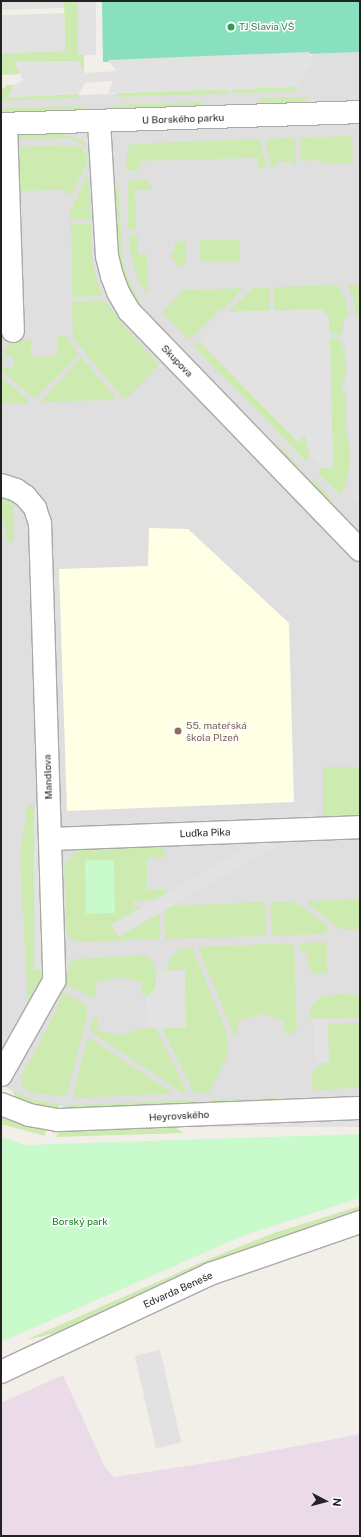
<!DOCTYPE html>
<meta charset="utf-8">
<style>
body{margin:0}
#map{position:relative;width:361px;height:1537px;overflow:hidden;background:#f2efe9;font-family:"Public Sans",sans-serif}
div>[style]{position:absolute}
[style*='--x']{left:calc(var(--x)*1px);top:calc(var(--y)*1px);width:calc(var(--w)*1px);rotate:calc(var(--a)*1deg)}
.residential>*{inset:0;background:#e0dfdf}
.industrial>*{inset:0;background:#ebdbe8}
.education>*{inset:0;background:#ffffe5}
.grass>*{inset:0;background:#cdebb0;transform-origin:0 0}
.park>*{inset:0;background:#c8facc;transform-origin:0 0}
.pitch>*{inset:0;background:#88e0be}
.parking>*{inset:0;background:#e2e2e2;transform-origin:0 0}
.roads{filter:drop-shadow(1px 0 #a9a9a9) drop-shadow(-1px 0 #a9a9a9) drop-shadow(0 1px #a9a9a9) drop-shadow(0 -1px #a9a9a9)}
.minor>*{height:22px;margin:-11px;padding:0 11px;transform-origin:11px;border-radius:11px;background:#fff}
.dots>*{width:11px;height:11px;translate:-50% -50%;box-sizing:border-box;border:2px solid #fff;border-radius:50%}
span{translate:-50% -50%;white-space:nowrap;text-align:center;line-height:1.15;-webkit-text-stroke:3px #fff;paint-order:stroke}
.leisure-label{font-size:10px;color:#27864d}
.left{translate:0 -50%;text-align:left}
.street-label{font-size:10px;color:#222}
.education-label{font-size:10px;color:#785e54}
.park-label{font-size:10px;color:#0c8416}
.frame{position:absolute;inset:0;border:2px solid #222;pointer-events:none}
.north{position:absolute;left:305px;top:1481px;width:40px;height:40px;-webkit-text-stroke:3px #fff;paint-order:stroke;rotate:96deg;font-size:11px;font-weight:700;line-height:16px;text-align:center;color:#222}
.north::after{content:'';display:block;margin:auto;width:14px;height:18px;background:#222;clip-path:polygon(50% 0,100% 100%,50% 72%,0 100%)}
</style>
<div id="map">
<div class="residential">
<div style="clip-path:polygon(360px 52px,360px 1099px,70px 1108px,20px 1097px,1px 1083px,1px 98px,297px 87px,313px 54px)"></div>
</div>
<div class="industrial">
<div style="clip-path:polygon(63px 1375px,105px 1467px,114px 1477px,213px 1462px,360px 1434px,360px 1536px,1px 1536px,1px 1403px)"></div>
</div>
<div class="education">
<div style="clip-path:polygon(149px 528px,188px 529px,289px 623px,294px 802px,67px 811px,59px 569px,148px 566px)"></div>
</div>
<div class="grass">
<div style="clip-path:polygon(64px 1px,78px 1px,79px 54px,84px 54px,84px 73px,78px 61px,15px 62px,20px 74px,1px 75px,1px 53px,65px 51px)"></div>
<div style="clip-path:polygon(7px 85px,14px 85px,8px 97px,79px 94px,78px 98px,1px 101px,1px 90px)"></div>
<div style="clip-path:polygon(297px 87px,297px 91px,232px 94px,232px 89px)"></div>
<div style="clip-path:polygon(227px 89px,227px 94px,117px 97px,117px 93px)"></div>
<div style="clip-path:polygon(310px 97px,301px 105px,261px 107px,260px 98px)"></div>
<div style="clip-path:polygon(203px 102px,204px 108px,115px 110px,108px 105px)"></div>
<div style="clip-path:polygon(85px 106px,76px 112px,8px 114px,2px 108px)"></div>
<div style="clip-path:polygon(58px 132px,80px 139px,86px 145px,86px 148px,75px 140px,68px 138px,14px 140px,18px 133px)"></div>
<div style="clip-path:polygon(352px 136px,353px 163px,322px 164px,322px 160px,301px 161px,300px 138px)"></div>
<div style="clip-path:polygon(295px 138px,296px 166px,294px 167px,294px 162px,276px 162px,276px 167px,271px 167px,265px 139px)"></div>
<div style="clip-path:polygon(259px 139px,267px 168px,258px 168px,258px 158px,139px 161px,139px 171px,126px 170px,127px 150px,131px 144px)"></div>
<div style="clip-path:polygon(72px 145px,82px 149px,87px 155px,88px 161px,72px 195px,61px 190px,16px 191px,15px 147px)"></div>
<div style="clip-path:polygon(88px 173px,91px 219px,70px 220px,70px 212px)"></div>
<div style="clip-path:polygon(136px 180px,144px 180px,149px 183px,152px 189px,135px 190px,136px 229px,128px 229px,128px 181px)"></div>
<div style="clip-path:polygon(118px 182px,123px 262px,128px 278px,141px 303px,139px 305px,126px 285px,116px 253px,114px 186px)"></div>
<div style="clip-path:polygon(71px 224px,91px 224px,91px 252px,95px 274px,102px 294px,101px 296px,72px 297px)"></div>
<div style="clip-path:polygon(129px 236px,138px 236px,138px 254px,147px 254px,148px 295px,138px 281px,130px 250px)"></div>
<div style="left:200px;top:240px;width:40px;height:21px"></div>
<div style="clip-path:polygon(175px 241px,186px 241px,186px 265px,175px 265px,175px 259px,171px 259px,171px 251px,175px 250px)"></div>
<div style="clip-path:polygon(338px 285px,345px 299px,349px 316px,345px 316px,341px 335px,329px 333px,329px 318px,320px 309px,274px 311px,273px 287px)"></div>
<div style="clip-path:polygon(347px 285px,360px 285px,360px 315px,356px 315px,353px 298px)"></div>
<div style="clip-path:polygon(242px 288px,224px 309px,220px 310px,189px 340px,164px 315px,164px 310px,184px 290px)"></div>
<div style="clip-path:polygon(253px 288px,269px 288px,269px 311px,228px 312px)"></div>
<div style="clip-path:polygon(100px 300px,106px 302px,127px 330px,157px 362px,157px 367px,127px 398px,121px 396px,73px 338px,72px 302px)"></div>
<div style="clip-path:polygon(57px 336px,68px 336px,68px 339px,79px 354px,36px 398px,33px 398px,1px 370px,1px 353px,4px 357px,2px 367px,13px 367px,13px 357px,7px 356px,3px 351px,13px 339px,31px 339px,31px 357px,57px 356px)"></div>
<div style="clip-path:polygon(330px 337px,340px 339px,347px 359px,347px 367px,342px 386px,346px 399px,346px 429px,351px 455px,346px 485px,340px 495px,317px 472px,322px 468px,333px 467px)"></div>
<div style="clip-path:polygon(199px 341px,298px 442px,305px 436px,307px 438px,309px 453px,307px 462px,194px 346px)"></div>
<div style="clip-path:polygon(81px 357px,115px 396px,113px 400px,40px 402px)"></div>
<div style="clip-path:polygon(1px 376px,28px 400px,28px 403px,1px 404px)"></div>
<div style="clip-path:polygon(279px 445px,300px 467px,294px 467px,275px 449px)"></div>
<div style="clip-path:polygon(312px 478px,334px 501px,326px 501px,312px 487px)"></div>
<div style="clip-path:polygon(1px 498px,6px 498px,12px 502px,13px 506px,14px 542px,6px 542px,5px 522px,1px 522px)"></div>
<div style="left:360px;top:767px;width:52px;height:37px;rotate:90deg"></div>
<div style="clip-path:polygon(27px 805px,34px 805px,46px 968px,45px 978px,28px 1007px,20px 857px)"></div>
<div style="clip-path:polygon(164px 847px,165px 857px,147px 858px,147px 890px,166px 890px,166px 900px,133px 901px,133px 907px,159px 906px,160px 939px,85px 942px,76px 941px,67px 935px,64px 866px,75px 851px,84px 849px)"></div>
<div style="clip-path:polygon(360px 899px,360px 929px,342px 930px,308px 904px,309px 901px)"></div>
<div style="clip-path:polygon(295px 901px,327px 925px,327px 931px,325px 934px,274px 936px,272px 933px,270px 905px,273px 902px)"></div>
<div style="clip-path:polygon(262px 902px,265px 905px,266px 933px,263px 936px,165px 939px,164px 906px)"></div>
<div style="clip-path:polygon(324px 942px,327px 947px,327px 973px,312px 973px,308px 964px,307px 952px,299px 951px,299px 946px,302px 943px)"></div>
<div style="clip-path:polygon(290px 943px,294px 946px,297px 1030px,289px 1035px,288px 1033px,284px 1033px,283px 1020px,267px 1016px,266px 1013px,238px 1021px,238px 1034px,234px 1035px,198px 947px)"></div>
<div style="clip-path:polygon(192px 947px,227px 1033px,228px 1055px,209px 1093px,194px 1093px,162px 1028px,186px 1028px,184px 970px,167px 971px,170px 958px,177px 951px)"></div>
<div style="clip-path:polygon(146px 955px,152px 961px,157px 972px,155px 989px,146px 997px,142px 995px,142px 982px,125px 978px,124px 976px,96px 983px,96px 997px,92px 997px,65px 985px,70px 963px,75px 959px)"></div>
<div style="clip-path:polygon(63px 992px,86px 1004px,87px 1018px,67px 1093px,64px 1097px,29px 1092px,22px 1085px,21px 1077px,55px 1013px)"></div>
<div style="clip-path:polygon(351px 993px,357px 995px,360px 999px,360px 1018px,309px 1019px,310px 1010px,313px 1004px,323px 996px)"></div>
<div style="clip-path:polygon(93px 1017px,97px 1017px,97px 1030px,114px 1034px,115px 1037px,143px 1027px,156px 1028px,186px 1090px,184px 1094px,92px 1033px,90px 1029px)"></div>
<div style="clip-path:polygon(327px 1023px,360px 1023px,360px 1088px,314px 1090px,311px 1083px,312px 1075px,316px 1067px,329px 1061px)"></div>
<div style="clip-path:polygon(91px 1039px,173px 1093px,172px 1094px,74px 1098px,73px 1094px,87px 1040px)"></div>
<div style="clip-path:polygon(12px 1091px,38px 1101px,59px 1104px,59px 1110px,38px 1108px,17px 1100px)"></div>
<div style="clip-path:polygon(278px 1098px,283px 1100px,208px 1106px,210px 1100px)"></div>
<div style="clip-path:polygon(192px 1100px,196px 1102px,196px 1107px,66px 1109px,67px 1106px,70px 1105px)"></div>
<div style="clip-path:polygon(1px 1116px,15px 1121px,46px 1129px,45px 1136px,1px 1124px)"></div>
<div style="clip-path:polygon(173px 1126px,184px 1133px,55px 1137px,61px 1130px)"></div>
<div style="clip-path:polygon(360px 1206px,360px 1212px,264px 1244px,182px 1277px,61px 1332px,26px 1340px,216px 1256px,274px 1233px)"></div>
</div>
<div class="park">
<div style="left:114px;top:860px;width:53px;height:29px;rotate:89deg"></div>
<div style="clip-path:polygon(360px 1134px,360px 1198px,245px 1235px,1px 1342px,1px 1137px,25px 1145px)"></div>
</div>
<div class="pitch">
<div style="clip-path:polygon(102px 1px,360px 1px,360px 52px,103px 62px)"></div>
</div>
<div class="parking">
<div style="clip-path:polygon(1px 1px,64px 1px,64px 8px,1px 10px)"></div>
<div style="left:78px;top:1px;width:18px;height:54px"></div>
<div style="left:64px;top:13px;width:38px;height:63px;rotate:88deg"></div>
<div style="clip-path:polygon(309px 52px,315px 64px,306px 70px,297px 87px,108px 93px,113px 81px,85px 83px,79px 94px,8px 97px,14px 85px,23px 80px,14px 62px,78px 61px,85px 73px,116px 71px,108px 60px)"></div>
<div style="clip-path:polygon(320px 309px,327px 314px,329px 318px,333px 468px,322px 468px,309px 453px,305px 436px,298px 442px,199px 341px,228px 312px)"></div>
<div style="clip-path:polygon(360px 318px,360px 504px,352px 495px,344px 319px)"></div>
<div style="left:34px;top:805px;width:8px;height:164px"></div>
<div style="left:312px;top:809px;width:14px;height:232px;rotate:60deg"></div>
<div style="clip-path:polygon(185px 970px,186px 1028px,148px 1027px,146px 997px,155px 989px,157px 972px)"></div>
<div style="left:327px;top:1018px;width:43px;height:14px;rotate:87deg"></div>
<div style="left:360px;top:1120px;width:7px;height:187px;rotate:90deg"></div>
<div style="left:160px;top:1350px;width:95px;height:26px;rotate:77deg"></div>
</div>
<div class="roads">
<div class="minor">
<div style="--x:99;--y:122;--w:134;--a:86.6"></div>
<div style="--x:107;--y:256;--w:21;--a:76"></div>
<div style="--x:112;--y:276;--w:17;--a:69"></div>
<div style="--x:118;--y:292;--w:22;--a:60"></div>
<div style="--x:129;--y:311;--w:332;--a:46"></div>
<div style="--x:1;--y:124;--w:359;--a:-1.9"></div>
<div style="--x:6;--y:124;--w:207;--a:88.1"></div>
<div style="--x:1;--y:485;--w:16;--a:18"></div>
<div style="--x:16;--y:490;--w:11;--a:34"></div>
<div style="--x:25;--y:496;--w:16;--a:50"></div>
<div style="--x:35;--y:508;--w:16;--a:72"></div>
<div style="--x:40;--y:523;--w:458;--a:88.2"></div>
<div style="--x:54;--y:981;--w:108;--a:119.4"></div>
<div style="--x:50;--y:839;--w:310;--a:-2.2"></div>
<div style="--x:1;--y:1104;--w:30;--a:21"></div>
<div style="--x:29;--y:1115;--w:29;--a:10"></div>
<div style="--x:58;--y:1120;--w:302;--a:-2.3"></div>
<div style="--x:1;--y:1372;--w:231;--a:-25.1"></div>
<div style="--x:210;--y:1274;--w:159;--a:-19.1"></div>
</div>
</div>
<div class="dots">
<div style="left:231px;top:27px;background:#2e9e5b"></div>
<div style="left:178px;top:731px;background:#8d6e63"></div>
</div>
<div class="leisure-label">
<span class="left" style="left:239px;top:27px">TJ Slavia VŠ</span>
</div>
<div class="street-label">
<span style="left:183px;top:119px;rotate:-2deg">U Borského parku</span>
<span style="left:177px;top:361px;rotate:46deg">Skupova</span>
<span style="left:48px;top:777px;rotate:-92deg">Mandlova</span>
<span style="left:205px;top:833px;rotate:-2deg">Luďka Pika</span>
<span style="left:179px;top:1116px;rotate:-3deg">Heyrovského</span>
<span style="left:178px;top:1290px;rotate:-24deg">Edvarda Beneše</span>
</div>
<div class="education-label">
<span class="left" style="left:186px;top:731px">55. mateřská<br>škola Plzeň</span>
</div>
<div class="park-label">
<span style="left:80px;top:1222px">Borský park</span>
</div>
<div class="frame"></div>
<div class="north">N</div>
</div>
